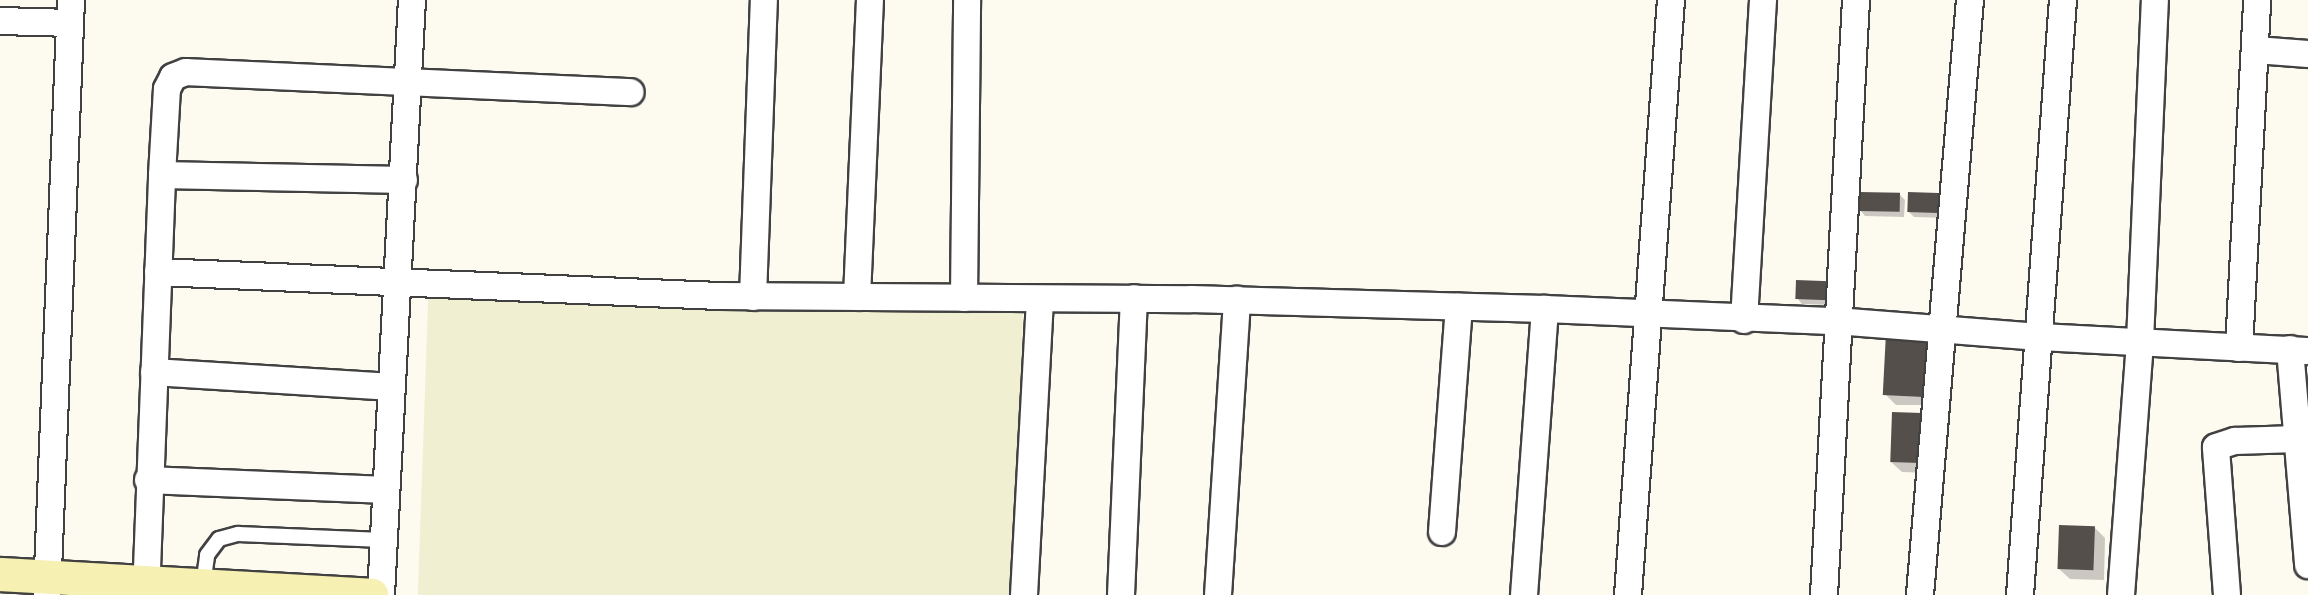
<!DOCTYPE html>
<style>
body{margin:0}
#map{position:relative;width:2308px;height:595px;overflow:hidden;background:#fdfbf0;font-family:"Playfair Display",serif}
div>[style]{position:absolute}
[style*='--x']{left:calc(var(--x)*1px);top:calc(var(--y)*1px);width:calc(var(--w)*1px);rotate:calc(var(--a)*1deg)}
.farmland>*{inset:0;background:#f1efd2;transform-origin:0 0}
.shadow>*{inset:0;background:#0003}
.building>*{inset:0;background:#554f4b;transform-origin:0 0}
.roads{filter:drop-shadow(2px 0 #414141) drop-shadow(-2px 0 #414141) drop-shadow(0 2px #414141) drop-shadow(0 -2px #414141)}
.lane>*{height:14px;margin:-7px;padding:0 7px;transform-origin:7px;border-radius:7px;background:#fff}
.street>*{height:26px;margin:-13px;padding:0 13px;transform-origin:13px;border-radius:13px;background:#fff}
.secondary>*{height:33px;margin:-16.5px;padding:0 16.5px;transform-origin:16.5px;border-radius:16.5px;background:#f6f0b2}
span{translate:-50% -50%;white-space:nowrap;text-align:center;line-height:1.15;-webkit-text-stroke:6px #fff;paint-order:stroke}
</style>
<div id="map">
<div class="farmland">
<div style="left:429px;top:275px;width:595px;height:320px;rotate:2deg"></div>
</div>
<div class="shadow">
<div style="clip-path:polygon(1909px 194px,1950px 218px,1914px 217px,1909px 212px)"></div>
<div style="clip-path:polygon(1900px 195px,1905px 200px,1904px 217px,1865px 216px,1860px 210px)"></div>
<div style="clip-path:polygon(1830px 282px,1834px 305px,1802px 304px,1797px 298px)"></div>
<div style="clip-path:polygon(1926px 336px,1937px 347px,1936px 405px,1896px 405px,1885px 394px)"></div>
<div style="clip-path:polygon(1921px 415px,1932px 425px,1930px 473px,1902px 472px,1891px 462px)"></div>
<div style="clip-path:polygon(2095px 528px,2105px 538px,2104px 580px,2070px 579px,2059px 569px)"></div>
</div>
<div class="building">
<div style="left:1859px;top:192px;width:41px;height:19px;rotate:1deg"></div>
<div style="left:1908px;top:192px;width:38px;height:20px;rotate:2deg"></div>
<div style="left:1796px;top:280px;width:34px;height:19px;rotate:2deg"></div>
<div style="left:1886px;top:333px;width:41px;height:62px;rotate:3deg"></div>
<div style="left:1892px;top:412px;width:30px;height:50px;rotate:2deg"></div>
<div style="left:2059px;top:525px;width:36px;height:44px;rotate:2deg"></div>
</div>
<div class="roads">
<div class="lane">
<div style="--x:203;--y:585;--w:30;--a:-82"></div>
<div style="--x:207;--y:555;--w:20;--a:-53"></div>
<div style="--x:219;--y:539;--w:20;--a:-15"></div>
<div style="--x:238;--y:534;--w:145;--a:2.4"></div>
</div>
<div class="street">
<div style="--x:0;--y:21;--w:70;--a:1.6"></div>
<div style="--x:2256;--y:50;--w:52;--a:4.4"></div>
<div style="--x:162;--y:175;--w:242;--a:1.2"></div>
<div style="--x:158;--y:272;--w:563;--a:2.45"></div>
<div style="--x:720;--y:296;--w:471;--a:0.4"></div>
<div style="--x:1191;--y:299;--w:354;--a:1.6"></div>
<div style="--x:1545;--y:309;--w:291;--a:2.4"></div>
<div style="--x:1836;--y:321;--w:204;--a:4.5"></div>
<div style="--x:2039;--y:337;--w:269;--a:3"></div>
<div style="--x:753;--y:297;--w:297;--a:-87.9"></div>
<div style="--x:857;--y:297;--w:297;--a:-87.5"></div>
<div style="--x:964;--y:298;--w:298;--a:-89.4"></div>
<div style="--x:1744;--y:320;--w:321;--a:-86.6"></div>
<div style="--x:2239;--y:348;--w:348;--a:-87"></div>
<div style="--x:2290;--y:349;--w:217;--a:85.2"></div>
<div style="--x:154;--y:372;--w:238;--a:3.6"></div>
<div style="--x:148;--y:480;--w:238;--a:2.4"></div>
<div style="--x:1442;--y:532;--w:226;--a:-85.7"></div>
<div style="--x:47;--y:595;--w:595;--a:-87.69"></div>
<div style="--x:146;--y:595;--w:420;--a:-87.8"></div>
<div style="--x:162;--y:175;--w:86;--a:-86.7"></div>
<div style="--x:167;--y:89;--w:13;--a:-63"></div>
<div style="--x:173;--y:77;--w:14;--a:-21"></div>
<div style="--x:186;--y:72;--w:445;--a:2.6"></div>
<div style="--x:381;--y:595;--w:596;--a:-87.02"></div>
<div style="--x:1024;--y:595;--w:296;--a:-86.9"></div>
<div style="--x:1121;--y:595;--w:297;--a:-87.5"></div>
<div style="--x:1218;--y:595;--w:296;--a:-86.3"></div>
<div style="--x:1524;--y:595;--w:287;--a:-85.8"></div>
<div style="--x:1628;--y:595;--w:597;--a:-85.87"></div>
<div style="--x:1824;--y:595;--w:596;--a:-86.92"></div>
<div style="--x:1920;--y:595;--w:597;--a:-85.2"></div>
<div style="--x:2020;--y:595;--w:597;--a:-85.87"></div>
<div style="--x:2121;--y:595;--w:255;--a:-85.7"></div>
<div style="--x:2140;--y:341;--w:341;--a:-87.5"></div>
<div style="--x:2227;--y:595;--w:148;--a:-94.3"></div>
<div style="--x:2216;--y:447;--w:20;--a:-18"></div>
<div style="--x:2235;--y:441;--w:62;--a:-1.8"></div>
</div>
<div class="secondary">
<div style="--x:0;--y:574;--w:372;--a:3.2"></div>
</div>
</div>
</div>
